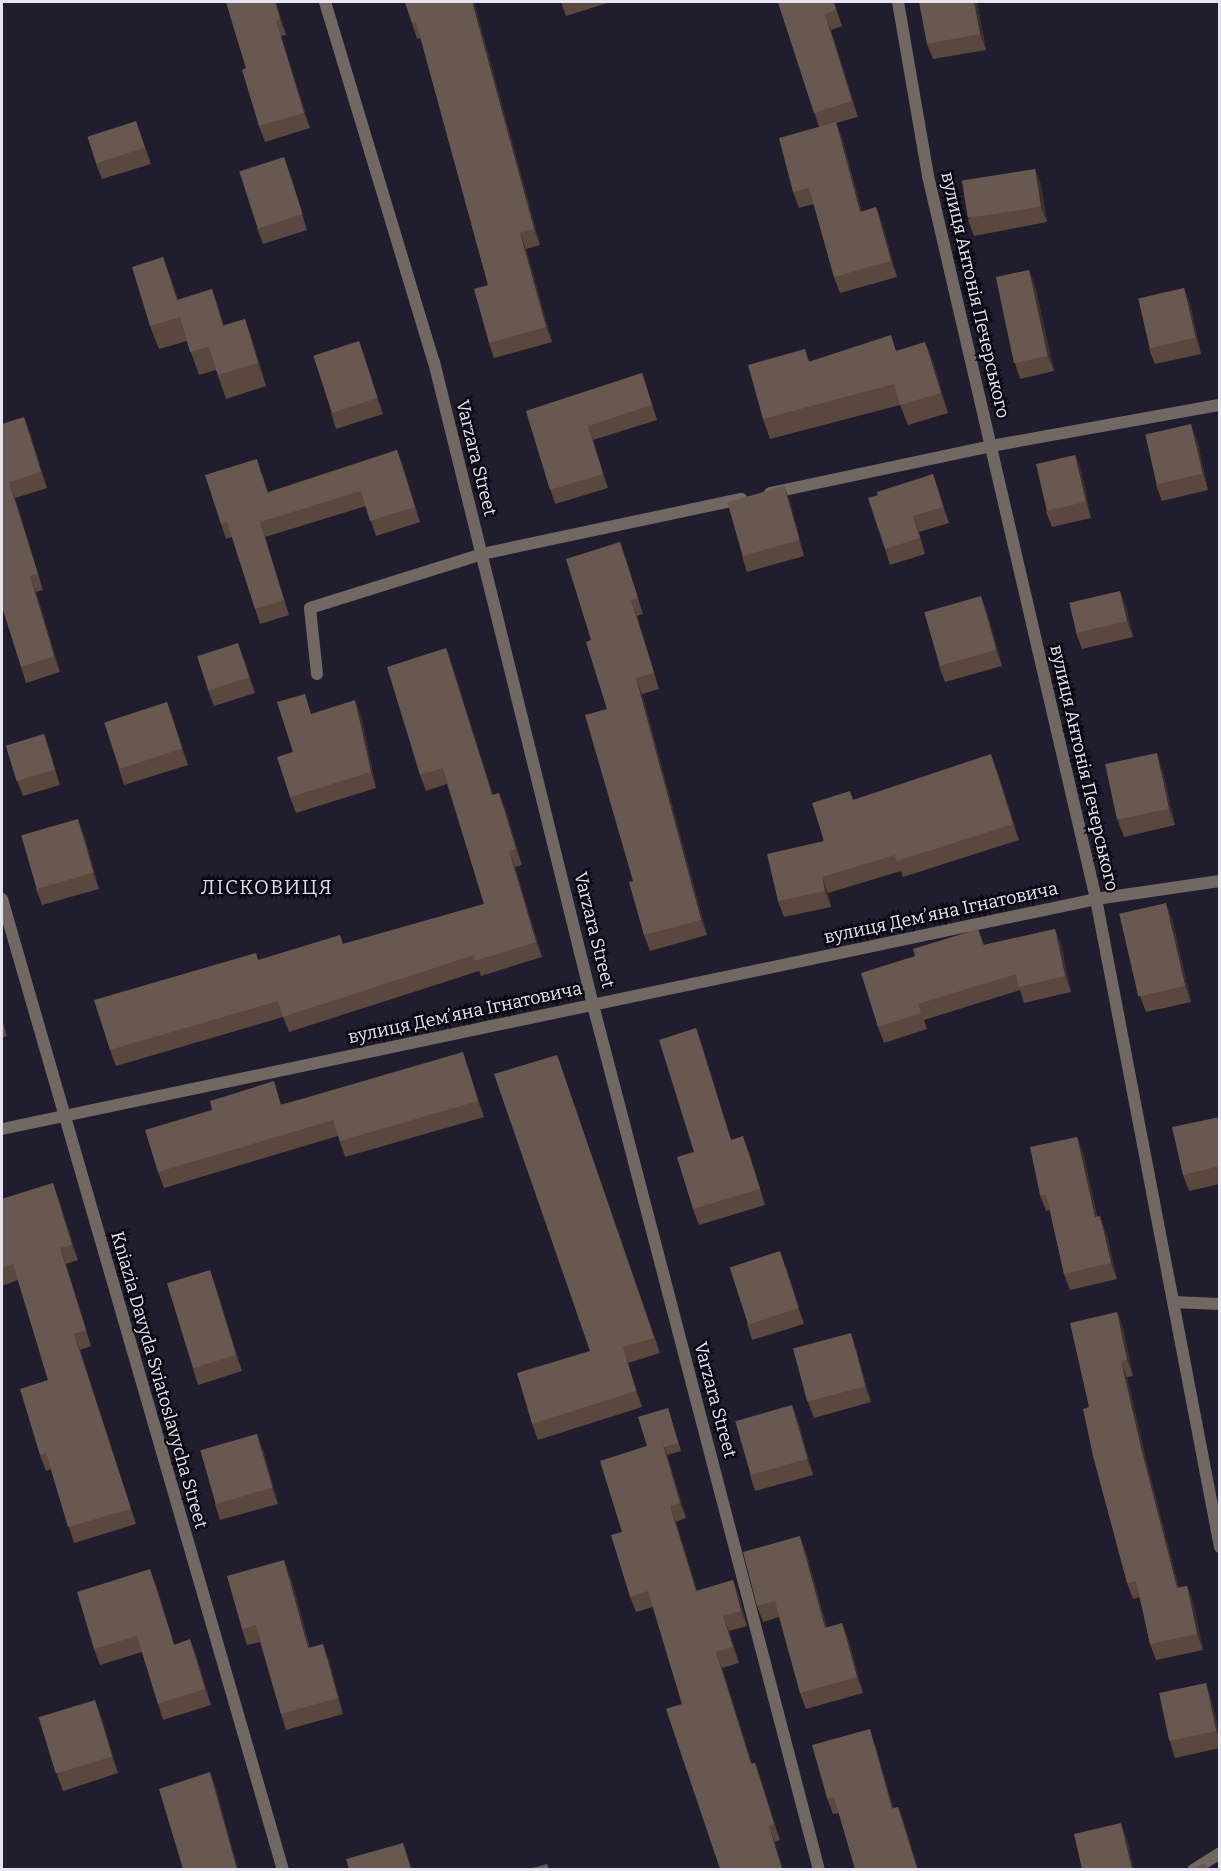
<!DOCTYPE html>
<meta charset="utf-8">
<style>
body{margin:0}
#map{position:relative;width:1221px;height:1871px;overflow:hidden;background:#201d2f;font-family:Bitter,serif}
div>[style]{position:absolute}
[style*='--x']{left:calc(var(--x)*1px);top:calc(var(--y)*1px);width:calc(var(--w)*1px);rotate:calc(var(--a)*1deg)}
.lane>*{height:12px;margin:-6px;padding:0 6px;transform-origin:6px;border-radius:6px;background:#726862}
.street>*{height:12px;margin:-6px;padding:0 6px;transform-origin:6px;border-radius:6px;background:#726862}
.wall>*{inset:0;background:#5a473d}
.shaded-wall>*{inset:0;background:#3c2f2f}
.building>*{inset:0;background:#685850;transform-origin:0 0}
span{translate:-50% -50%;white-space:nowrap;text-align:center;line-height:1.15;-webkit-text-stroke:4.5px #0a0810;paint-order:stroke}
.street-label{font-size:18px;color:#e5e4f0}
.neighbourhood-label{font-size:20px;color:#dedaf3;letter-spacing:1.5px}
.frame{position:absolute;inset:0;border:3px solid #e5e4f0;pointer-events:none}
</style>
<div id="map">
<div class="lane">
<div style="--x:770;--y:493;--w:226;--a:-12"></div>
<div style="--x:991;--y:446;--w:233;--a:-10.2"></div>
<div style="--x:317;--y:674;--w:66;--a:-96.1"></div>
<div style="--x:310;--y:608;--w:180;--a:-17.4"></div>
<div style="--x:482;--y:554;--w:265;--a:-12"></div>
<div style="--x:1173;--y:1302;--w:47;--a:2.4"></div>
</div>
<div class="street">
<div style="--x:325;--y:2;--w:376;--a:73.2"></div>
<div style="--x:434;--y:362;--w:662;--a:76.11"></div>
<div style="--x:593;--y:1005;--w:894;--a:75.36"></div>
<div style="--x:898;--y:2;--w:177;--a:80.2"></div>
<div style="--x:928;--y:176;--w:742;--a:76.92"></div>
<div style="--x:1096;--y:899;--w:660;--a:79.17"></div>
<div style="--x:2;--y:899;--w:1011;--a:73.86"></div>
<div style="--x:2;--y:1129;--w:1118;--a:-11.87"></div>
<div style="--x:1096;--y:899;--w:125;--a:-8.3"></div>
<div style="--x:1193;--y:1870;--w:32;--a:-32"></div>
</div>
<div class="wall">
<div style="clip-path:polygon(226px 2px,276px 2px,286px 35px,281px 36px,310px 128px,265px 142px,259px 126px,246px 68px)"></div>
<div style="clip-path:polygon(405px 2px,474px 2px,540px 245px,526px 249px,552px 342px,494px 358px,489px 343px,488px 285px,421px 38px,417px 39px)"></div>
<div style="clip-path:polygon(561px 2px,611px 2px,566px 16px)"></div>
<div style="clip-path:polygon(778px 2px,834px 2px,842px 26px,831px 30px,858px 117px,836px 123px,842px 138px,862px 212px,876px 207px,882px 223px,897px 277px,840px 293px,834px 277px,814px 204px,799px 208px,793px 192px,819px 127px)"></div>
<div style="clip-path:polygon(977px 2px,986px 50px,933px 59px,927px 44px)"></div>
<div style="clip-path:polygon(136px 121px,151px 164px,102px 179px,96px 164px)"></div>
<div style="clip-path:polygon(1035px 169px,1041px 185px,1047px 222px,974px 236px,968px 220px)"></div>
<div style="clip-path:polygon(290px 173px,307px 230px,263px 244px,257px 228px)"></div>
<div style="clip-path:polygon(163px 257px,178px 300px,212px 289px,224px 325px,245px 319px,253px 342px,266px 386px,226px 399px,216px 370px,199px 375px,187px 341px,159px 349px,150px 326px)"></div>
<div style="clip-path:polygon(1029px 270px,1035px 286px,1054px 371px,1020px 379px,1015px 363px)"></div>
<div style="clip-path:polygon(1184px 288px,1190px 304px,1201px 354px,1155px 364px,1149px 349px)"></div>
<div style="clip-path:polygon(359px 341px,383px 414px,336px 429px,331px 413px)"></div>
<div style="clip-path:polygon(925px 342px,933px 362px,948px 413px,908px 425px,900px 405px,770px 439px,763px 419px,805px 349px,809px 361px,897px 351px)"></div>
<div style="clip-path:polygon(642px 373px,657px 420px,593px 440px,608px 488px,555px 504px,526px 411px)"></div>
<div style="clip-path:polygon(2px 424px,30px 433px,47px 488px,15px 498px,43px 590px,36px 592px,60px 672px,26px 683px,21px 667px)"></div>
<div style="clip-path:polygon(1197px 440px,1208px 490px,1162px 501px,1156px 485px)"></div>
<div style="clip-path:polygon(397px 450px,420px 522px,376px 536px,366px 506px,265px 537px,289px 615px,260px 624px,232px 537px,226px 539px,221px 524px,262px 474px,268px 492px)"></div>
<div style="clip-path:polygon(1075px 455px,1081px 470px,1091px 518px,1052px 527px,1046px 512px)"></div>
<div style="clip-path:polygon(933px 474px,949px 523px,919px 532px,925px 554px,890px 565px,885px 549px)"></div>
<div style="clip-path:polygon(784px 486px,790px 502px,804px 556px,747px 572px,742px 556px)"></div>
<div style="clip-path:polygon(620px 542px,643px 614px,637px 616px,659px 689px,642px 694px,707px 935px,650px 951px,644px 935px,633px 881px,607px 709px,591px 640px)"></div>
<div style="clip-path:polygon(1126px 606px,1133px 637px,1082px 649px,1076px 633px)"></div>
<div style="clip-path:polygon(987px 612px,1002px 666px,945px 682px,939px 666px)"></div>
<div style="clip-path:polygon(446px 648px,493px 795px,505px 808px,522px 865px,515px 867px,542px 957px,481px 976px,479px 971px,289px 1032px,283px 1017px,116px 1066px,110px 1050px,259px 960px,343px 944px,484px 904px,447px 784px,426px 791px,420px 775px)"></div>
<div style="clip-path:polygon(244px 659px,255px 693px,214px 706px,208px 690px)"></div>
<div style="clip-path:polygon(167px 702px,188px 765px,124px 785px,119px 769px)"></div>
<div style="clip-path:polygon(312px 714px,361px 716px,376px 788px,296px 813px,290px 797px,293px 752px)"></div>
<div style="clip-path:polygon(44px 734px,60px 785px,23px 796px,17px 780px)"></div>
<div style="clip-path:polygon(1162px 768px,1175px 825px,1124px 837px,1118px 821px)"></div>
<div style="clip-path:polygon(997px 770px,1019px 840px,903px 877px,901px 871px,828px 893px,831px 907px,784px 917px,778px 901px,853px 800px)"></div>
<div style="clip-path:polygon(84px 835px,99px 889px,42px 905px,36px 889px)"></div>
<div style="clip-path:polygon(1172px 919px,1191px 1002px,1146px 1012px,1140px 996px)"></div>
<div style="clip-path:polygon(978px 929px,984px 945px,1055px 929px,1061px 945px,1071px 992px,1024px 1003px,1020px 990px,924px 1020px,927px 1029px,884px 1043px,878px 1027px,915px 956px)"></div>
<div style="clip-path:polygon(2px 1019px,7px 1036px,2px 1038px)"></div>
<div style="clip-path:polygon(696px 1028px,731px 1140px,749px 1152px,765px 1205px,699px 1225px,693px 1209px)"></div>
<div style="clip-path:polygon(557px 1055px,660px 1353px,628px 1363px,642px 1407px,538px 1440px,532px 1424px,590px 1351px)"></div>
<div style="clip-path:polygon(468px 1067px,484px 1117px,345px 1157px,338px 1136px,164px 1188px,158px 1172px,282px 1104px)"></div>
<div style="clip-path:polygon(1220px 1117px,1220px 1184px,1189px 1191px,1183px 1175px)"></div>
<div style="clip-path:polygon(1077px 1137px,1083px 1153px,1097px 1216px,1106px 1232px,1117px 1279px,1070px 1290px,1064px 1274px,1050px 1210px,1046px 1211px,1040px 1195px)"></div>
<div style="clip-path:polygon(53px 1183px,78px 1260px,66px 1264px,91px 1346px,80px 1350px,136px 1524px,74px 1543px,51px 1469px,46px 1471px,40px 1455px,48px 1380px,18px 1280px,2px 1286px,2px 1199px)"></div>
<div style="clip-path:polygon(786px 1267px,804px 1324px,752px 1340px,747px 1324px)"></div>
<div style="clip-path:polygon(210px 1270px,242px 1371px,198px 1385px,193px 1369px)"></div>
<div style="clip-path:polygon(1117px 1312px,1123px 1328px,1133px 1376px,1127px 1377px,1147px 1464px,1179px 1588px,1187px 1586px,1193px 1602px,1203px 1650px,1156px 1660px,1150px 1644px,1140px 1597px,1133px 1599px,1127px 1583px,1089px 1407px)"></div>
<div style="clip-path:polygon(856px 1349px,871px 1402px,814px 1418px,808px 1402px)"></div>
<div style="clip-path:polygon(668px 1408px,681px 1451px,667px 1455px,686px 1518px,676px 1522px,697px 1591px,733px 1580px,739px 1596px,747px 1626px,729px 1631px,739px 1663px,722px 1668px,752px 1764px,755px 1763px,780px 1840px,775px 1842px,682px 1704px,653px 1607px,636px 1612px,630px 1597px,622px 1532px,647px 1446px)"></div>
<div style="clip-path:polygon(798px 1421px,813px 1475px,755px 1491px,750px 1475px)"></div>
<div style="clip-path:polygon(263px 1450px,278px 1504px,220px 1520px,215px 1504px)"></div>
<div style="clip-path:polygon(806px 1552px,827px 1628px,842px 1623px,848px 1639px,863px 1693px,806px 1709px,800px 1693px,779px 1617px,763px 1622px,757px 1606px)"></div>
<div style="clip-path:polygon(290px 1575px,310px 1648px,329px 1660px,343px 1714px,286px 1730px,281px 1714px,260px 1642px,247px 1645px,242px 1629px)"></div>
<div style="clip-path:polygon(156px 1585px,174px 1644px,196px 1655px,211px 1705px,163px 1720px,142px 1652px,100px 1665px,94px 1649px)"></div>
<div style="clip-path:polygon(1206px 1683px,1211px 1699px,1220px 1735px,1220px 1748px,1175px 1758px,1170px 1742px)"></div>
<div style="clip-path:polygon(101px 1716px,118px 1773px,63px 1791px,57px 1775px)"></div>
<div style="clip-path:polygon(875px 1745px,893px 1808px,898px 1807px,904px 1823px,918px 1869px,855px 1869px,839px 1813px,833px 1814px,827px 1798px)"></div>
</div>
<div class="shaded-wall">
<div style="clip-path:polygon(275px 2px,276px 2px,286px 35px,280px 19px)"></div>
<div style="clip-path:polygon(472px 2px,474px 2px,540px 245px,534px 229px)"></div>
<div style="clip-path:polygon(974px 2px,977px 2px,986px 50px,980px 34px)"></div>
<div style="clip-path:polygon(825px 14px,831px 30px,858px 117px,852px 101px)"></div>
<div style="clip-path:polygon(276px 21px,281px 36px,310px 128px,304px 113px)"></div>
<div style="clip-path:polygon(836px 122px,842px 138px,866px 228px,860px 212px)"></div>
<div style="clip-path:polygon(284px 157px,290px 173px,307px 230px,302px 214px)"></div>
<div style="clip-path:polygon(1035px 169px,1041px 185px,1047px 222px,1041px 207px)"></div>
<div style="clip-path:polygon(876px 207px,882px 223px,897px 277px,891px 261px)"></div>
<div style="clip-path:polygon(520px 233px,526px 249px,552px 342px,546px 327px)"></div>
<div style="clip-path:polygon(163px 257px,172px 280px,185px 323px,177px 300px)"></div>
<div style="clip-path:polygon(1029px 270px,1035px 286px,1054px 371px,1048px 356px)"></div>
<div style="clip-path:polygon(1184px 288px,1190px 304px,1201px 354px,1196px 338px)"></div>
<div style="clip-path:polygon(212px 289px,220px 312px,231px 349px,223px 326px)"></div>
<div style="clip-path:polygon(245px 319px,253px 342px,266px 386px,258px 363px)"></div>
<div style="clip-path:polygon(359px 341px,365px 357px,383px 414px,377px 398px)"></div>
<div style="clip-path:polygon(925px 342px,933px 362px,948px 413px,941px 393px)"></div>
<div style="clip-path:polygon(642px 373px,647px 387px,657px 420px,652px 405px)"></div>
<div style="clip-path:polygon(24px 417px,30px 433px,47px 488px,41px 472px)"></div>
<div style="clip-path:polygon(1191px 424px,1197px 440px,1208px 490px,1203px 474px)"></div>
<div style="clip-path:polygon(588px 426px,593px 440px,608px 488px,603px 474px)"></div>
<div style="clip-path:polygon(397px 450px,403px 465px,420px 522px,415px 507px)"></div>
<div style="clip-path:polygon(1075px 455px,1081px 470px,1091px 518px,1086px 502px)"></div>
<div style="clip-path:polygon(933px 474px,939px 490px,949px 523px,943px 507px)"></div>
<div style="clip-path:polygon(9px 482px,15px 498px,43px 590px,38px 574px)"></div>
<div style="clip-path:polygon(784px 486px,790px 502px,804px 556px,799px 540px)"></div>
<div style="clip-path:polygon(913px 516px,919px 532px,925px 554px,920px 538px)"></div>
<div style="clip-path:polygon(260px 522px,265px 537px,289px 615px,284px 600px)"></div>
<div style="clip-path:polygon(620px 542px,626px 558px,643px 614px,638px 598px)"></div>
<div style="clip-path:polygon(30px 576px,36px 592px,60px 672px,54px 656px)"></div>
<div style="clip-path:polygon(1120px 591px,1126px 606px,1133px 637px,1127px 621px)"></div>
<div style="clip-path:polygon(981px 596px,987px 612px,1002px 666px,996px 650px)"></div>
<div style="clip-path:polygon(631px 600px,637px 616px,659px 689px,654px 673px)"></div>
<div style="clip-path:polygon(238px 643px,244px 659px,255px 693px,249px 677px)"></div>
<div style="clip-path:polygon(446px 648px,452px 664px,498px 811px,492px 795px)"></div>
<div style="clip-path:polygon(636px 678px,642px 694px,707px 935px,701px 920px)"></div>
<div style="clip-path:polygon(355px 700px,361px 716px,376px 788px,371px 772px)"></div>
<div style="clip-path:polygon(167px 702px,173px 718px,188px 765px,182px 749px)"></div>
<div style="clip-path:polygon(44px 734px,50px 750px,60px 785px,55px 769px)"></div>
<div style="clip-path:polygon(1157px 753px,1162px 768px,1175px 825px,1169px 809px)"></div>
<div style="clip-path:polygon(991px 754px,997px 770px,1019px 840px,1013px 824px)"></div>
<div style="clip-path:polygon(499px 793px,505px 808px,522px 865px,516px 849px)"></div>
<div style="clip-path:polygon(78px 819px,84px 835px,99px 889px,93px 873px)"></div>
<div style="clip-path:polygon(509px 851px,515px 867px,542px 957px,536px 942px)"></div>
<div style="clip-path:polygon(822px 877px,828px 893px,831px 907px,825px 891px)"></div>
<div style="clip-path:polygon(1166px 903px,1172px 919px,1191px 1002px,1185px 986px)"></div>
<div style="clip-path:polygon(1055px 929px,1061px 945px,1071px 992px,1065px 976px)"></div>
<div style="clip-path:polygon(696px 1028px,702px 1044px,736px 1156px)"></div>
<div style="clip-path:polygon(463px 1052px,468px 1067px,484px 1117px,478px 1101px)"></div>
<div style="clip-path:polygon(743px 1136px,749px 1152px,765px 1205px,760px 1189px)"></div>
<div style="clip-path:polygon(1077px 1137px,1083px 1153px,1100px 1233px,1095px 1217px)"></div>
<div style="clip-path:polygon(53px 1183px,59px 1199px,78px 1260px,72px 1245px)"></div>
<div style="clip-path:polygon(1100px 1216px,1106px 1232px,1117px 1279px,1111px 1263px)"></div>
<div style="clip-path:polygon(60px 1248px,66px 1264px,91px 1346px,86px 1330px)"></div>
<div style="clip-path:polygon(780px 1251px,786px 1267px,804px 1324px,798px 1308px)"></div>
<div style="clip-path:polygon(210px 1270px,216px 1286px,242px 1371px,236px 1355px)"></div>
<div style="clip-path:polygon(1117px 1312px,1123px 1328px,1133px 1376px,1127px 1360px)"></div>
<div style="clip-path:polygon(851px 1333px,856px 1349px,871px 1402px,865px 1386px)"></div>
<div style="clip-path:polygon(74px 1334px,80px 1350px,136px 1524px,131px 1509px)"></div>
<div style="clip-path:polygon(623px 1347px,628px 1363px,642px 1407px,636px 1391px)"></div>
<div style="clip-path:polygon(1121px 1361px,1127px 1377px,1147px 1464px,1183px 1604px,1177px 1588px,1141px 1448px)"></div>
<div style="clip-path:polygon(792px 1405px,798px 1421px,813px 1475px,807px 1459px)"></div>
<div style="clip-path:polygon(257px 1434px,263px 1450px,278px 1504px,272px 1488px)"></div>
<div style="clip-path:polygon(662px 1441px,668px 1457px,686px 1518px,680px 1503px)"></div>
<div style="clip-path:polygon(670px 1506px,676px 1522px,702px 1607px,696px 1591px)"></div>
<div style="clip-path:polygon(800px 1536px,806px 1552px,831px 1644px,825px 1628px)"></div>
<div style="clip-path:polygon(284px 1560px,290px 1575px,314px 1664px,308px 1648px)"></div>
<div style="clip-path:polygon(150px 1569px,156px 1585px,179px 1661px,174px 1645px)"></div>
<div style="clip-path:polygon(733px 1580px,739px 1596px,747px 1626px,741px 1611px)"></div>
<div style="clip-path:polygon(1187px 1586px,1193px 1602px,1203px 1650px,1197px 1634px)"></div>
<div style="clip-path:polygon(723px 1616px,729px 1631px,739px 1663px,733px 1647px)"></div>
<div style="clip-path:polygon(842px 1623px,848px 1639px,863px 1693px,857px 1677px)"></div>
<div style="clip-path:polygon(190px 1639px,196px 1655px,211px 1705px,205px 1689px)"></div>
<div style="clip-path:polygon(323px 1644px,329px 1660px,343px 1714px,338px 1698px)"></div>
<div style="clip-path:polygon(716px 1652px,722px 1668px,757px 1780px,751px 1764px)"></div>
<div style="clip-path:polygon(1206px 1683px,1211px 1699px,1220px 1735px,1220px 1739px,1216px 1731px)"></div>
<div style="clip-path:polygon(95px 1700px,101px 1716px,118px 1773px,112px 1757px)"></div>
<div style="clip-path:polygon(870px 1729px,875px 1745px,897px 1824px,892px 1809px)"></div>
<div style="clip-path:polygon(755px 1763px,761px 1779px,780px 1840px,774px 1824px)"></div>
<div style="clip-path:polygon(210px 1772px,216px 1788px,238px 1869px,237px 1869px)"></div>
<div style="clip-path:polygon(898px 1807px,904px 1823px,918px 1869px,917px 1869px)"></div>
<div style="clip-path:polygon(1121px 1823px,1127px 1839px,1134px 1869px,1132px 1869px)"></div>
<div style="clip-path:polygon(769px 1826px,775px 1842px,783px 1869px,782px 1869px)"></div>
<div style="clip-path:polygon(403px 1843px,409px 1859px,412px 1869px,411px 1869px)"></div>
</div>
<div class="building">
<div style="clip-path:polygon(226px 2px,275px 2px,280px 19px,276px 21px,304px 113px,259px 126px,242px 70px,246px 68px)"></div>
<div style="clip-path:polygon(405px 2px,472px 2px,534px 229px,520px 233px,546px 327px,489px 343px,474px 289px,488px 285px,416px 22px,412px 23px)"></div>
<div style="clip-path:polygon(778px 2px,833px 2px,836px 10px,825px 14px,852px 101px,814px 113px)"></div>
<div style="clip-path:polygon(919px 2px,974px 2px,980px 34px,927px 44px)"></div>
<div style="left:136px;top:121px;width:28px;height:51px;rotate:72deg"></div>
<div style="clip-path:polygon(836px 122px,860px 212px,876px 207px,891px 261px,834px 277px,809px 188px,793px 192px,779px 138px)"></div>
<div style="left:284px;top:157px;width:60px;height:47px;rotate:72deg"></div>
<div style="left:1035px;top:169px;width:38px;height:74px;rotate:81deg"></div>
<div style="clip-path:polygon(163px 257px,177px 300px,212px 289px,223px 326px,245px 319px,258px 363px,218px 375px,209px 347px,190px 352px,180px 317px,150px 326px,132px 267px)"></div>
<div style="left:1029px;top:270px;width:88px;height:34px;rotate:78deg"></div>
<div style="left:1184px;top:288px;width:51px;height:47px;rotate:77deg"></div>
<div style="clip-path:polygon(891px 335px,896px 351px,925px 342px,941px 393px,900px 405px,894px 384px,763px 419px,748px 365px,805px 349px,808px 362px)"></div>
<div style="left:359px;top:341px;width:60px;height:48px;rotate:72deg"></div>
<div style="clip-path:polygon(642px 373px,652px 405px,588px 426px,603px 474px,550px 490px,526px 411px)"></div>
<div style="clip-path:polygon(24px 417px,41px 472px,9px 482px,38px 574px,30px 576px,54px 656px,21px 667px,2px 607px,2px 424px)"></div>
<div style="left:1191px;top:424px;width:51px;height:47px;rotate:77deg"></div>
<div style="clip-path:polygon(397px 450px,415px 507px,370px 521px,361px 491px,260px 522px,284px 600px,255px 609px,227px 522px,221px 524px,205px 475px,257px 459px,267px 493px)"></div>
<div style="left:1075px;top:455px;width:48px;height:40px;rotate:77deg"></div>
<div style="clip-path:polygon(933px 474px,943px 507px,913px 516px,920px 538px,885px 549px,868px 498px,878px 495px,877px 492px)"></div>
<div style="left:784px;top:486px;width:56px;height:59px;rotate:74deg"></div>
<div style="clip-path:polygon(620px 542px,638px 598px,631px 600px,654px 673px,636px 678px,701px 920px,644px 935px,629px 882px,633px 881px,585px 715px,607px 709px,586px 642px,591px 640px,566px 559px)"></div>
<div style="left:1120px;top:591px;width:31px;height:52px;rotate:77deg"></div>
<div style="left:981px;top:596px;width:56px;height:59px;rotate:74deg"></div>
<div style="left:238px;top:643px;width:36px;height:43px;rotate:72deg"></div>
<div style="clip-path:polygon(446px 648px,492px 795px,499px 793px,516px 849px,509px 851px,536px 942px,475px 961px,474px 955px,283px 1017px,278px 1001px,110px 1050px,94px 1000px,256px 953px,258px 960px,340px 935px,343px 944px,484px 904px,443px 768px,420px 775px,387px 667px)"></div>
<div style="clip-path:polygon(305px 694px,311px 714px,355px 700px,371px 772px,290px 797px,277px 757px,293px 752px,277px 702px)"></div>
<div style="left:167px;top:702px;width:49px;height:66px;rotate:72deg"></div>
<div style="left:44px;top:734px;width:37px;height:40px;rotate:73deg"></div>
<div style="left:1157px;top:753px;width:57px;height:53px;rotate:78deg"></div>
<div style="clip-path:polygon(991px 754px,1013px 824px,897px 861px,895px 855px,822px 877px,825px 891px,778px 901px,767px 854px,824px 841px,812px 803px,850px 791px,853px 800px)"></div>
<div style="left:78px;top:819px;width:56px;height:59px;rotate:74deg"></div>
<div style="left:1166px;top:903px;width:85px;height:48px;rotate:77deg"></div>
<div style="clip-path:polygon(978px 929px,983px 945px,1055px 929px,1065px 976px,1018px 987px,1016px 974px,918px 1004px,921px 1013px,878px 1027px,861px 973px,915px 956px,913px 949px)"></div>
<div style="clip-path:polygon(696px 1028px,731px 1140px,743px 1136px,760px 1189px,693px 1209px,677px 1157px,694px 1152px,659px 1040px)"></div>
<div style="clip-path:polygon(463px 1052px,478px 1101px,340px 1141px,333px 1120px,158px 1172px,145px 1130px,212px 1110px,210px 1101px,274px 1081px,281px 1105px)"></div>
<div style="clip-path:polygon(557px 1055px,654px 1338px,623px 1347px,636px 1391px,532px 1424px,517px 1373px,590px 1351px,494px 1074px)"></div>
<div style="clip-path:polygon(1220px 1117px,1220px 1166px,1183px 1175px,1172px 1127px)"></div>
<div style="clip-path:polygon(1077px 1137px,1095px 1217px,1100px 1216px,1111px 1263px,1064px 1274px,1046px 1194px,1040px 1195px,1030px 1147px)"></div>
<div style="clip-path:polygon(53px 1183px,72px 1245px,60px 1248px,86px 1330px,74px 1334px,131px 1509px,68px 1527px,46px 1453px,40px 1455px,20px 1389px,48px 1380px,13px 1264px,2px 1268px,2px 1199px)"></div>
<div style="left:780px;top:1251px;width:60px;height:53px;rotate:72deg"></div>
<div style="left:210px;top:1270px;width:89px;height:45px;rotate:73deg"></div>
<div style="clip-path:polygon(1117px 1312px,1127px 1360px,1121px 1361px,1141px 1448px,1177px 1588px,1187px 1586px,1197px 1634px,1150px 1644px,1136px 1581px,1127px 1583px,1093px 1456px,1083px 1409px,1089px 1407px,1070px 1323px)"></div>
<div style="left:851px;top:1333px;width:55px;height:60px;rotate:75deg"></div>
<div style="left:792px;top:1405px;width:56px;height:59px;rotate:74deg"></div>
<div style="clip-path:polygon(668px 1408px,678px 1443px,664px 1447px,662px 1441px,647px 1446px,638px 1417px)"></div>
<div style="left:257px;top:1434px;width:56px;height:59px;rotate:74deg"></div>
<div style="clip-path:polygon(662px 1441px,680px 1503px,670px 1506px,696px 1591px,733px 1580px,741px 1611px,723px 1616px,733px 1647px,716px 1652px,751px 1764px,755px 1763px,774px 1824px,769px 1826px,782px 1869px,720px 1869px,666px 1709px,682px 1704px,648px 1591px,630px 1597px,611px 1535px,622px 1532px,600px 1461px)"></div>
<div style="clip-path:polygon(800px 1536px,825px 1628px,842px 1623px,857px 1677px,800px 1693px,775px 1601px,757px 1606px,743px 1552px)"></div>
<div style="clip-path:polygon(284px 1560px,308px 1648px,323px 1644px,338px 1698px,281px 1714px,256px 1625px,242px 1629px,227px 1576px)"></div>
<div style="clip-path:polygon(150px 1569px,174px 1645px,190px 1639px,205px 1689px,158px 1704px,137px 1636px,94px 1649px,77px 1592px)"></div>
<div style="left:1206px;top:1683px;width:49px;height:48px;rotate:78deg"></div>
<div style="left:95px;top:1700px;width:59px;height:59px;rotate:73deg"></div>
<div style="clip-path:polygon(870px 1729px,892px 1809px,898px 1807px,917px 1869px,855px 1869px,834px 1797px,827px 1798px,812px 1745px)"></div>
<div style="clip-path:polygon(210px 1772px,237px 1869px,183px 1869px,159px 1789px)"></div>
<div style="clip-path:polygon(1121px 1823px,1132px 1869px,1082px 1869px,1074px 1834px)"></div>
<div style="clip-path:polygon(403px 1843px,411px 1869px,349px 1869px,346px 1859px)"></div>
<div style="clip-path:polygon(1204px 1863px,1209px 1869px,1194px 1869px)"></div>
<div style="clip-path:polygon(547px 1864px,549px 1869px,529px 1869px)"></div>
</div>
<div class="street-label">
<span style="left:975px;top:295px;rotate:77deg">вулиця Антонія Печерського</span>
<span style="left:476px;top:458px;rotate:76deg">Varzara Street</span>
<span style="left:1084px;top:768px;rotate:77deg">вулиця Антонія Печерського</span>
<span style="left:941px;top:913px;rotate:-12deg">вулиця Демʼяна Ігнатовича</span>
<span style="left:594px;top:930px;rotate:76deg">Varzara Street</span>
<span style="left:465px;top:1013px;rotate:-12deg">вулиця Демʼяна Ігнатовича</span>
<span style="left:159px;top:1380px;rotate:74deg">Kniazia Davyda Sviatoslavycha Street</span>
<span style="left:715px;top:1400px;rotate:75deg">Varzara Street</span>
</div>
<div class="neighbourhood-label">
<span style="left:267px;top:887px">ЛІСКОВИЦЯ</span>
</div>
<div class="frame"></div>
</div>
